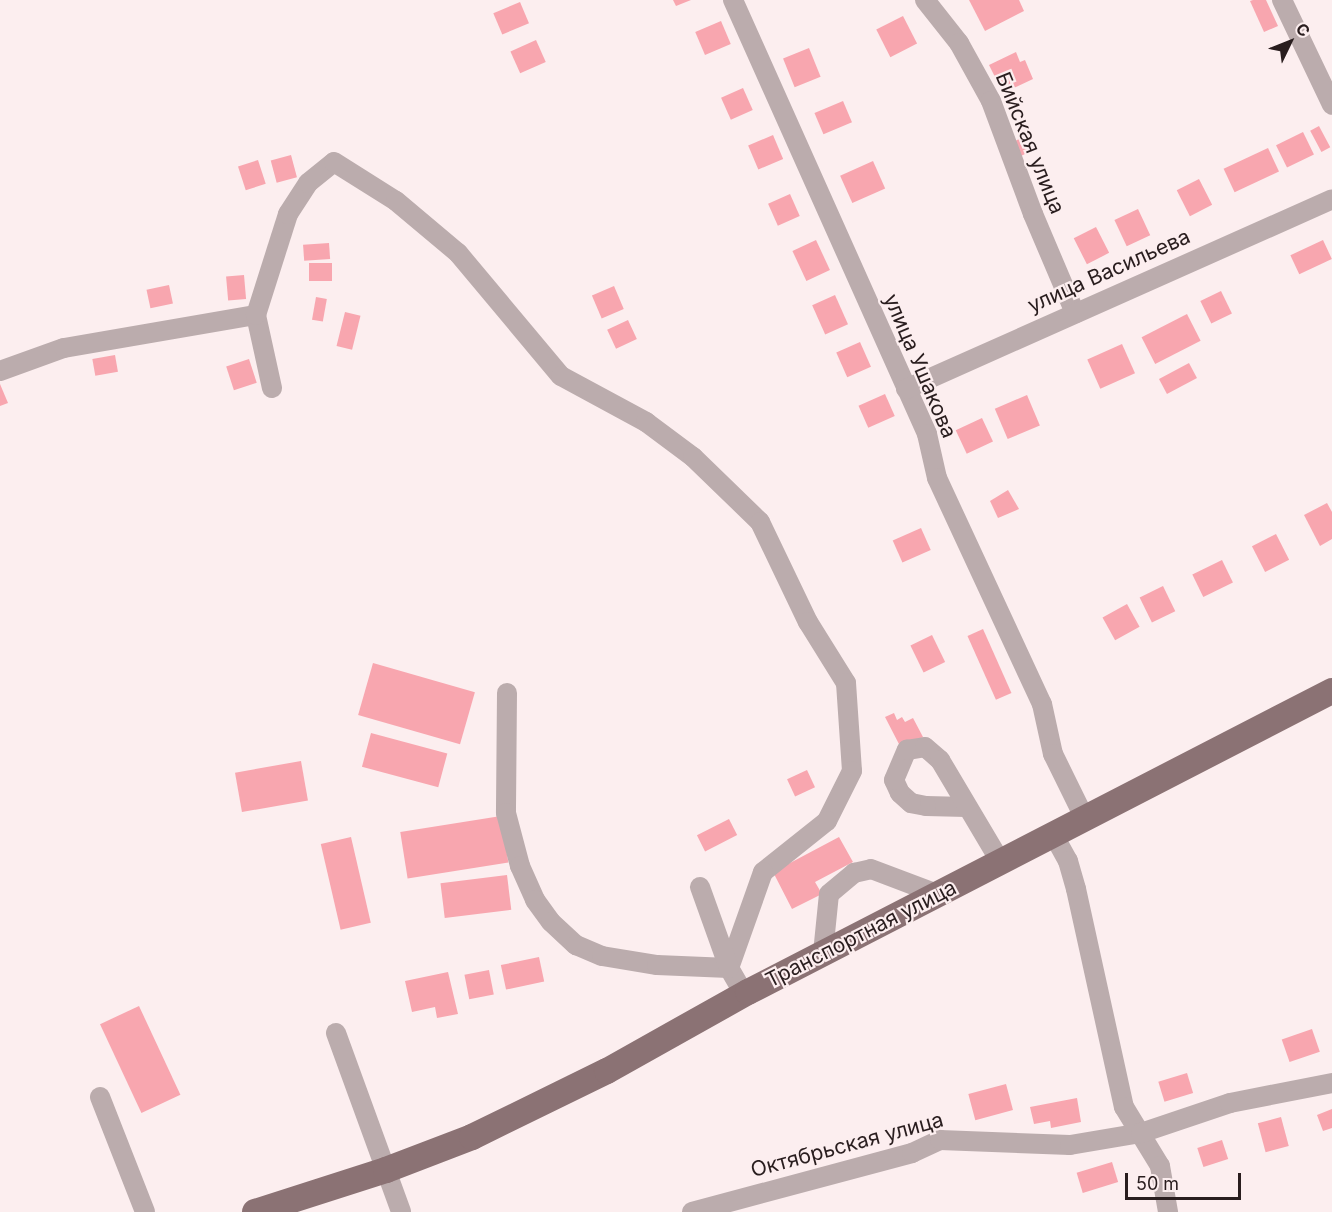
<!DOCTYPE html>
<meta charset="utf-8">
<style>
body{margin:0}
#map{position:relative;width:1332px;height:1212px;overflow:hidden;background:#fceeef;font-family:Inter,sans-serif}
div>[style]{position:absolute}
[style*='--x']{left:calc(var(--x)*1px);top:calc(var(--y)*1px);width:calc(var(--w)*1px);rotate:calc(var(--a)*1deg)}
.building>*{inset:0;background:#f8a6af;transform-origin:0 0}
.minor>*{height:20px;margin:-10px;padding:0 10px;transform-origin:10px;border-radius:10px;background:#bbacad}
.major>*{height:26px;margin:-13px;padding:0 13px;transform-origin:13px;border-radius:13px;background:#8b7274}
span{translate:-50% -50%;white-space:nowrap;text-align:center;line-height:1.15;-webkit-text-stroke:4.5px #fceeef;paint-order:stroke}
.street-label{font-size:21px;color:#291d1e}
.north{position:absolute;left:1260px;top:12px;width:60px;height:60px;-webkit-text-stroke:4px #fceeef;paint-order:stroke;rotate:47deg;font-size:16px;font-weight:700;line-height:24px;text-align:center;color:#291d1e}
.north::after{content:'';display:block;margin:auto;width:21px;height:27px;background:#291d1e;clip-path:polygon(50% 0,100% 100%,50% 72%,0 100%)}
.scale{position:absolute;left:1125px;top:1173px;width:116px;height:27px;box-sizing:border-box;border:3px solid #291d1e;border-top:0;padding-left:8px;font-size:18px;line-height:21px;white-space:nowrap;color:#291d1e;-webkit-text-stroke:4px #fceeef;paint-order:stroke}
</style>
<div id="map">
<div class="building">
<div style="clip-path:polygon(673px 0,691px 0,676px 6px)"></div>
<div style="clip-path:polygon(969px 0,1019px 0,1024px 11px,985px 31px)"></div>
<div style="clip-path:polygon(1253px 0,1266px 0,1278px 26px,1264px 32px,1250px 1px)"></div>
<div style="left:520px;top:2px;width:23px;height:29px;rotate:67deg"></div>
<div style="left:903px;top:16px;width:31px;height:30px;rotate:63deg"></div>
<div style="left:721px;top:21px;width:25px;height:28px;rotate:67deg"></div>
<div style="left:536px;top:40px;width:24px;height:28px;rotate:66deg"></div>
<div style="left:809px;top:48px;width:31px;height:28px;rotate:68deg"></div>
<div style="clip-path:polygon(1016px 52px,1020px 62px,1025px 60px,1033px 79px,1003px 93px,989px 65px)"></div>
<div style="left:743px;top:88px;width:24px;height:24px;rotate:66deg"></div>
<div style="left:843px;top:101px;width:23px;height:31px;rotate:67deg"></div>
<div style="left:1319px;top:126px;width:24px;height:10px;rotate:62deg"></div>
<div style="left:1303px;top:132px;width:25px;height:30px;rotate:64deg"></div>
<div style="left:1029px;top:134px;width:16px;height:22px;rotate:63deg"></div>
<div style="left:773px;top:135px;width:26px;height:27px;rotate:67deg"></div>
<div style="left:1268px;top:148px;width:26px;height:49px;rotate:65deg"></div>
<div style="left:291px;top:155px;width:23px;height:21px;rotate:75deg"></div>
<div style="left:258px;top:160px;width:25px;height:21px;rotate:72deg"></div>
<div style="left:873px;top:161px;width:30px;height:36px;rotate:66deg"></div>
<div style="left:1199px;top:179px;width:29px;height:25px;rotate:63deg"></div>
<div style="left:790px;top:194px;width:24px;height:24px;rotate:66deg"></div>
<div style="left:1138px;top:209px;width:29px;height:26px;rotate:65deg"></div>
<div style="left:1096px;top:227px;width:29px;height:25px;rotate:63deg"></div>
<div style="left:816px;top:240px;width:33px;height:26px;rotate:65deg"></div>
<div style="left:1323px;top:240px;width:21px;height:36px;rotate:65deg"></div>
<div style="left:329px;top:243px;width:16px;height:26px;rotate:86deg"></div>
<div style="left:309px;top:263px;width:23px;height:18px"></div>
<div style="left:244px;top:275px;width:24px;height:18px;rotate:85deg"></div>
<div style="left:169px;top:285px;width:19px;height:23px;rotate:78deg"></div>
<div style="left:614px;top:286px;width:25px;height:24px;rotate:67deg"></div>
<div style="left:1221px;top:291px;width:25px;height:23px;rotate:64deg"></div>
<div style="left:835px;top:295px;width:32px;height:25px;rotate:66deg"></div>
<div style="left:316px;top:297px;width:11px;height:23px;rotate:10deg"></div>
<div style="left:345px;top:312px;width:16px;height:35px;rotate:14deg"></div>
<div style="left:1187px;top:314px;width:30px;height:51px;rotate:63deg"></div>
<div style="left:628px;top:320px;width:21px;height:23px;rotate:65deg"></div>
<div style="left:860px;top:342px;width:27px;height:26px;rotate:66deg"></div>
<div style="left:1122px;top:344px;width:32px;height:38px;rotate:66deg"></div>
<div style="left:115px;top:355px;width:17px;height:23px;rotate:80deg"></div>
<div style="left:249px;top:359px;width:25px;height:24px;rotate:72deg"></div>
<div style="left:1189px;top:363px;width:17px;height:34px;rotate:62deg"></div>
<div style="clip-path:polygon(0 384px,8px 403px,0 406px)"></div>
<div style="left:885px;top:394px;width:24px;height:29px;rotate:66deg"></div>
<div style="left:1027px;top:395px;width:33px;height:35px;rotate:67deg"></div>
<div style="left:982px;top:418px;width:26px;height:29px;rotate:65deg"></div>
<div style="clip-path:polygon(1008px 490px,1019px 509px,998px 518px,990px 501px)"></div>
<div style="clip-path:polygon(1327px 503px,1332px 512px,1332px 539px,1320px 546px,1304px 515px)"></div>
<div style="left:921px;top:528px;width:24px;height:31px;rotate:66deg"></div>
<div style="left:1276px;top:534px;width:29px;height:27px;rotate:63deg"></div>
<div style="left:1222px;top:560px;width:25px;height:33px;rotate:64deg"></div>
<div style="left:1163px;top:586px;width:28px;height:26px;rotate:64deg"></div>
<div style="left:1127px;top:604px;width:26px;height:28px;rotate:61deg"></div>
<div style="left:983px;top:629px;width:70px;height:17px;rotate:66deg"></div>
<div style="left:932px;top:635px;width:30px;height:24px;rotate:64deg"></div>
<div style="left:373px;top:663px;width:106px;height:54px;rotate:16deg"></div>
<div style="clip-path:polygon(894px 713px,897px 720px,902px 717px,905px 722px,913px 718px,923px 737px,901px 748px,885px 717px)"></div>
<div style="left:371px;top:733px;width:79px;height:35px;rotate:15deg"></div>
<div style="left:301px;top:761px;width:40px;height:67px;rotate:80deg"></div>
<div style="left:807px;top:770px;width:19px;height:22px;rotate:65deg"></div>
<div style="left:501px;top:816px;width:47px;height:102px;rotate:81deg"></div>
<div style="left:729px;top:819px;width:18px;height:36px;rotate:63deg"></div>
<div style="left:351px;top:837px;width:88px;height:31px;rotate:77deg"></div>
<div style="clip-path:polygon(839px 837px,853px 862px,815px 882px,822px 894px,792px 909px,773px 872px)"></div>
<div style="left:507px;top:875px;width:35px;height:67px;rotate:83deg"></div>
<div style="left:539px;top:957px;width:25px;height:39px;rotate:78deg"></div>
<div style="left:489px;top:970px;width:25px;height:25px;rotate:79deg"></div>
<div style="clip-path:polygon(448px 972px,458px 1014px,437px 1018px,435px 1007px,412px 1012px,405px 981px)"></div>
<div style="left:139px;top:1006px;width:98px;height:43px;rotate:65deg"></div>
<div style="left:1312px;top:1029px;width:24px;height:32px;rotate:71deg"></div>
<div style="left:1187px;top:1073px;width:21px;height:30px;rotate:73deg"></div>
<div style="left:1006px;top:1084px;width:27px;height:39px;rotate:75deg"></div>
<div style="clip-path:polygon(1077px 1098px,1081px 1122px,1051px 1128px,1050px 1121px,1034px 1124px,1030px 1107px)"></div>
<div style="clip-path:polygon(1332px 1109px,1332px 1128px,1323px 1131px,1317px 1115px)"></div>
<div style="left:1281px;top:1117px;width:30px;height:24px;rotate:75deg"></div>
<div style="left:1222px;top:1140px;width:20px;height:26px;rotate:72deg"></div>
<div style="left:1112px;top:1162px;width:21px;height:37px;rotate:73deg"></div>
</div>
<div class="minor">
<div style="--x:733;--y:0;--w:475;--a:65.9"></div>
<div style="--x:927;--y:434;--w:45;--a:77.2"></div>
<div style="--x:937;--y:478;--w:249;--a:65.1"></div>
<div style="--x:1042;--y:704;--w:51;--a:77.6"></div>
<div style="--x:1053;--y:754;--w:70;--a:63.8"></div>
<div style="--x:925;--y:0;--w:55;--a:51.7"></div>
<div style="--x:959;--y:43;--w:66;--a:61.1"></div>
<div style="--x:991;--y:101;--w:121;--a:69.6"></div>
<div style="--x:1033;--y:214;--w:108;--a:67"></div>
<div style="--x:1282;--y:0;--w:116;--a:64.5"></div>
<div style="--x:0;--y:371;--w:68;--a:-19.8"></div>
<div style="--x:64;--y:348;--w:195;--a:-9.8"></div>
<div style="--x:272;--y:388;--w:75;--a:-102.4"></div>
<div style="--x:256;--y:315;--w:106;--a:-72.4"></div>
<div style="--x:288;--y:214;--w:37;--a:-57"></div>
<div style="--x:308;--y:183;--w:33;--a:-39"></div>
<div style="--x:334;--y:162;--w:73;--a:32.2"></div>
<div style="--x:396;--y:201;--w:81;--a:40"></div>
<div style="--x:458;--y:253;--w:160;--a:50.1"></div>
<div style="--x:561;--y:376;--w:97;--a:28.4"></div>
<div style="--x:646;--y:422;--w:59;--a:36.7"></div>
<div style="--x:693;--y:457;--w:93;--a:44.1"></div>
<div style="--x:760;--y:522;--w:111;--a:64.4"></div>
<div style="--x:808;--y:622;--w:72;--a:58.1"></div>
<div style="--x:846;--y:683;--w:88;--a:86.1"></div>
<div style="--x:852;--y:771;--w:56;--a:116.6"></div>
<div style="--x:827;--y:821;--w:82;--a:141.4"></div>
<div style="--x:763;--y:872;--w:102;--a:109.5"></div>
<div style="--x:906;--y:389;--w:466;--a:-24"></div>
<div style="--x:507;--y:693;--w:120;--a:90.5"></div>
<div style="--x:506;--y:813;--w:55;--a:75.2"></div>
<div style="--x:520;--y:866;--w:37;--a:66"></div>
<div style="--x:535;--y:900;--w:27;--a:54"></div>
<div style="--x:551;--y:922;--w:34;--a:43"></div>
<div style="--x:576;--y:945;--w:28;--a:23"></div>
<div style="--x:602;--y:956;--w:56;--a:9.3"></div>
<div style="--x:657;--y:965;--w:72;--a:2.4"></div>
<div style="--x:729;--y:968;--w:30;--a:60"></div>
<div style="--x:966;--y:807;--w:40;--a:-178.6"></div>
<div style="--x:926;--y:806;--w:15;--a:-169"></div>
<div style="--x:911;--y:803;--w:15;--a:-138"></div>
<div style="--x:900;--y:793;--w:14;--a:-115"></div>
<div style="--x:894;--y:780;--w:33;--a:-67"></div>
<div style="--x:907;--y:750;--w:18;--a:-9"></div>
<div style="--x:925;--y:747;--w:20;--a:41"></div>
<div style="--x:940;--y:760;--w:117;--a:59.3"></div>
<div style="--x:1053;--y:834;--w:31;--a:61"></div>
<div style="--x:1068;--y:861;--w:29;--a:74"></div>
<div style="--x:1076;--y:889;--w:223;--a:77.6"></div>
<div style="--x:1124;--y:1107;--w:69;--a:58.6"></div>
<div style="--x:1160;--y:1166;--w:47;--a:80.1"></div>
<div style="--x:700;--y:887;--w:86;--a:70.3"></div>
<div style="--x:823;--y:953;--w:59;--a:-84.2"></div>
<div style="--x:829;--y:894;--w:33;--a:-40"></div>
<div style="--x:854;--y:873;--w:17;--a:-13"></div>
<div style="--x:871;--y:869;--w:71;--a:20.7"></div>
<div style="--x:336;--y:1033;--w:190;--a:70"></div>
<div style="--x:100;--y:1097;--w:123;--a:68.6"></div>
<div style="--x:692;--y:1212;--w:228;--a:-15"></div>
<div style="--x:912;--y:1153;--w:31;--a:-25"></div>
<div style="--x:940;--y:1140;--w:130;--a:2.2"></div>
<div style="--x:1070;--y:1145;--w:72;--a:-9.6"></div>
<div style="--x:1141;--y:1133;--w:94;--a:-18.6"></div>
<div style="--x:1230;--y:1103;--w:104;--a:-11.1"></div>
</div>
<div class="major">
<div style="--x:255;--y:1212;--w:138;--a:-17.8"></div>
<div style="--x:386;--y:1170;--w:92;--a:-21"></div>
<div style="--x:472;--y:1137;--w:150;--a:-26.1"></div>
<div style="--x:607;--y:1071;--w:162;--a:-29.3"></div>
<div style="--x:748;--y:992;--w:657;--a:-27.27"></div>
</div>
<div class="street-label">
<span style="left:1030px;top:143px;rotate:68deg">Бийская улица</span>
<span style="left:1109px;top:271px;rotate:-24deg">улица Васильева</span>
<span style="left:920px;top:366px;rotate:67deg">улица Ушакова</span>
<span style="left:861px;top:934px;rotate:-27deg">Транспортная улица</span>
<span style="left:847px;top:1145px;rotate:-15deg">Октябрьская улица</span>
</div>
<div class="north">С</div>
<div class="scale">50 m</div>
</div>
